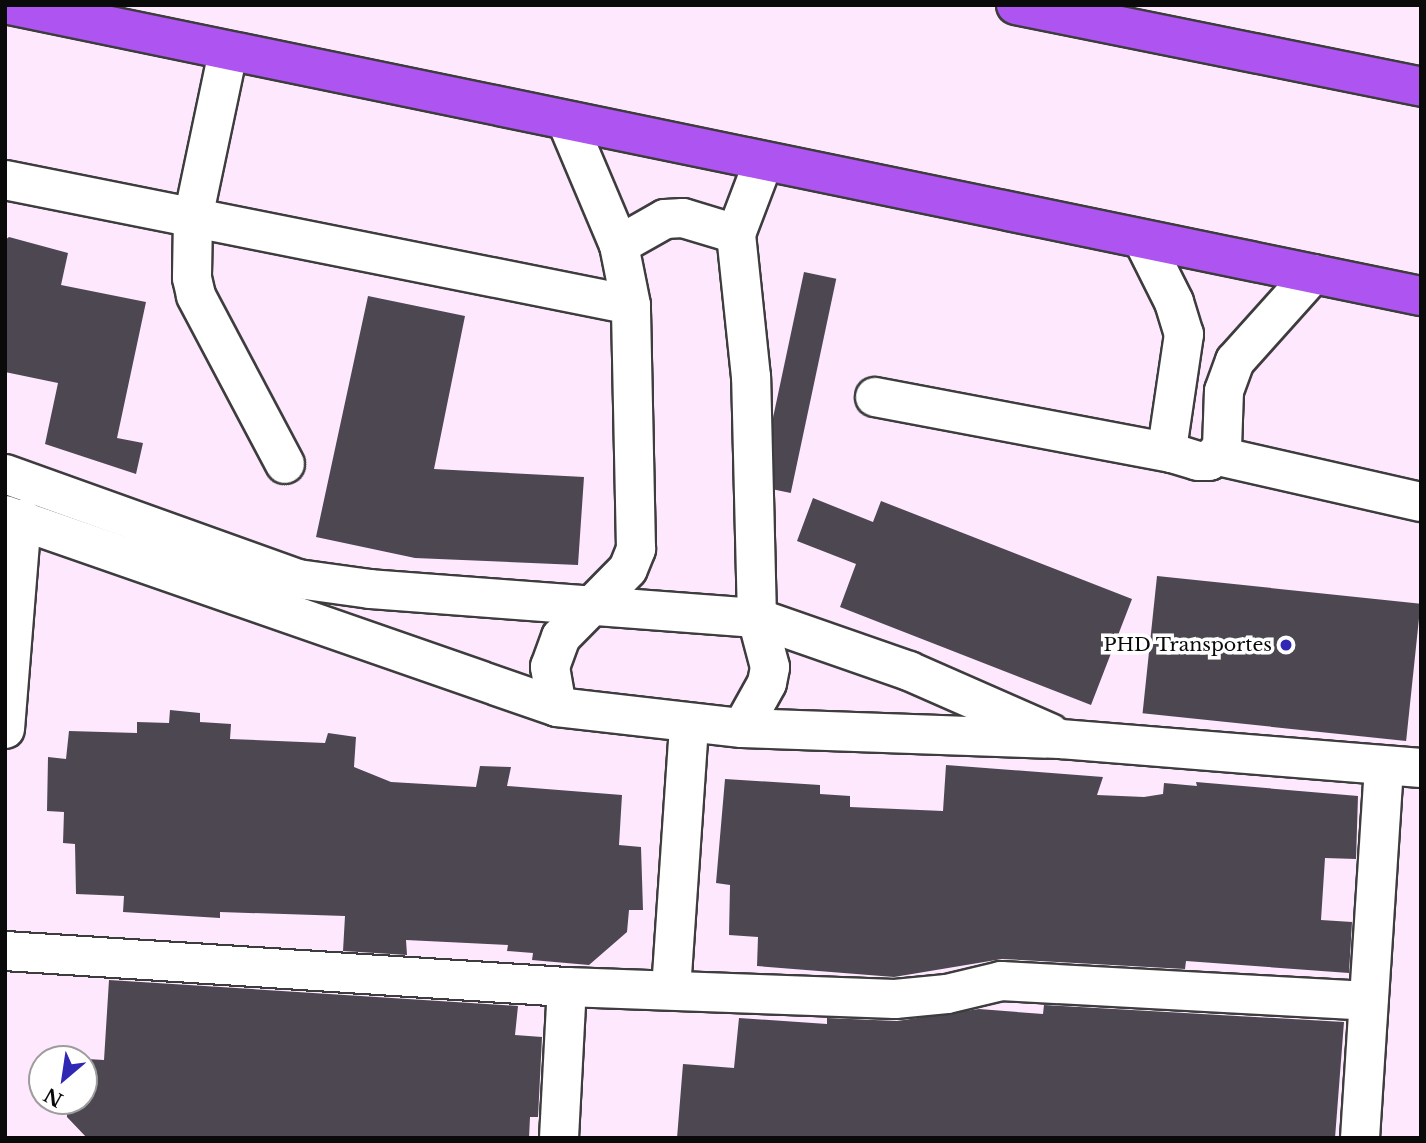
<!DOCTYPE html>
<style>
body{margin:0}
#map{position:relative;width:1426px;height:1143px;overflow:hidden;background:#fde8fe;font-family:"Libre Baskerville",serif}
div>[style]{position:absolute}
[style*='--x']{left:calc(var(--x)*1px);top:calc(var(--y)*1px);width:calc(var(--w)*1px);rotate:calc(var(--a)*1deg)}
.building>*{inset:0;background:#4d4752;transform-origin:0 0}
.roads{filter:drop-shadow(2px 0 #3d3d3d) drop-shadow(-2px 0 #3d3d3d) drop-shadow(0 2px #3d3d3d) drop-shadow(0 -2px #3d3d3d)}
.minor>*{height:38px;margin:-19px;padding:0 19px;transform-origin:19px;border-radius:19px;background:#fff}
.highway>*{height:38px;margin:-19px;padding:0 19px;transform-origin:19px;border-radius:19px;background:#ae54f1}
.dots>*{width:19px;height:19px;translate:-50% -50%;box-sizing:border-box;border:4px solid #fff;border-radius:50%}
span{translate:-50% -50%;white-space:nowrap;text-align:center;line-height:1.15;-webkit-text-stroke:7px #fff;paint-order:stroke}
.poi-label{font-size:19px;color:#0a0a0a}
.right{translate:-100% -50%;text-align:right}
.frame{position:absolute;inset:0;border:7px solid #0a0a0a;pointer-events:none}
.north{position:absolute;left:28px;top:1045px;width:70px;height:70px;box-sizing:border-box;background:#fff;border:2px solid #9d9d9d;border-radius:50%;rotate:209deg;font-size:19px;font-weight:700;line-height:28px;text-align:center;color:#0a0a0a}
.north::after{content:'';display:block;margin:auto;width:24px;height:32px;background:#3127b5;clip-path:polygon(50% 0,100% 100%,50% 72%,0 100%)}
</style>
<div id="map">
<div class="building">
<div style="clip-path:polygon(9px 237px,68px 253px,61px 285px,146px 302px,117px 438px,143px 443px,136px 474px,45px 444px,58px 383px,5px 372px,5px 240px)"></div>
<div style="left:804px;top:272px;width:33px;height:219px;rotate:12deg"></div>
<div style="clip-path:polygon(368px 296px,465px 316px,434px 469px,584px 477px,578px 565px,415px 558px,316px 537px)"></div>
<div style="clip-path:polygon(813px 498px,873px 522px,881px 501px,1132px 599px,1091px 705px,840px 607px,856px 564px,797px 541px)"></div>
<div style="left:1157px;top:576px;width:265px;height:138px;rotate:6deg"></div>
<div style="clip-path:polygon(170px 710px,200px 713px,200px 722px,231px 724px,230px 739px,325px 743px,328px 733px,356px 737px,354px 767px,391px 782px,476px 787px,480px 766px,511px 767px,507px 786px,622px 795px,619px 845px,641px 847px,643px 910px,629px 910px,627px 932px,589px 965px,532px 960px,533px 953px,507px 951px,508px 945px,406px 940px,407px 955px,343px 951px,345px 916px,220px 912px,220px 918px,123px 912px,124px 896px,76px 894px,75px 844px,63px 843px,64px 812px,47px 811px,48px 757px,66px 759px,69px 731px,137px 733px,137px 722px,169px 723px)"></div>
<div style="clip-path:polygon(946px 765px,1103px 777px,1097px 795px,1144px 797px,1163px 794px,1164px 783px,1197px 786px,1196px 782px,1358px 796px,1356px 859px,1325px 858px,1321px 920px,1352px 922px,1349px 973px,1186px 961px,1185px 969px,1002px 959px,894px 977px,757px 966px,758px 937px,729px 935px,730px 885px,716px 883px,725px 779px,820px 785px,820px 794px,850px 796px,850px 807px,943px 811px)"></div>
<div style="clip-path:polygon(109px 980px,518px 1006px,515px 1035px,542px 1037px,538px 1117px,530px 1117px,529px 1138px,87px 1138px,67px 1117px,67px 1101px,84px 1101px,84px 1059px,70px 1058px,104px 1060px)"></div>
<div style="clip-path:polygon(1044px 1005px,1344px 1022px,1335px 1138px,677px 1138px,683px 1064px,734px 1068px,739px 1018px,827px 1024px,827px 1018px,897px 1021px,979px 1009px,1043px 1014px)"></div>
</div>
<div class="roads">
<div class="minor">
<div style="--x:228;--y:52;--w:170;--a:101.9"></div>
<div style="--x:193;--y:218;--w:60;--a:91"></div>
<div style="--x:192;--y:278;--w:18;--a:77"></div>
<div style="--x:196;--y:296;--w:190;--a:62.1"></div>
<div style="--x:5;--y:180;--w:638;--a:11.29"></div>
<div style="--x:1143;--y:240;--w:69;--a:63.4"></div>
<div style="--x:1174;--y:302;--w:34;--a:73"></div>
<div style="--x:1184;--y:334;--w:110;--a:98.4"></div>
<div style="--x:1168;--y:443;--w:11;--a:68"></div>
<div style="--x:1172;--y:453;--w:27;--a:17"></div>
<div style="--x:1198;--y:461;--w:11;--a:0"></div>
<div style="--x:1209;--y:461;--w:18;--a:-45"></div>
<div style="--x:1222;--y:448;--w:57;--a:-88"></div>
<div style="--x:1224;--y:391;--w:32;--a:-70"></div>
<div style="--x:1235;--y:361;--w:117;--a:-48.1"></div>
<div style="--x:619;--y:245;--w:53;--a:-29.5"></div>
<div style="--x:665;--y:219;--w:18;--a:-3"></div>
<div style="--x:683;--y:218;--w:55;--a:16.8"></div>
<div style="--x:875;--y:397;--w:302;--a:10.7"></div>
<div style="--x:1218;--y:456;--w:208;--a:12.8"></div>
<div style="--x:5;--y:474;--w:311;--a:19.7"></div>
<div style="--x:298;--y:579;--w:73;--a:7.9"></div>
<div style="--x:370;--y:589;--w:388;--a:4.3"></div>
<div style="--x:757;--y:618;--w:161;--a:19.2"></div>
<div style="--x:909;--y:671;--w:154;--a:23.7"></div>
<div style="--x:5;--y:515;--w:584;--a:19.18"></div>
<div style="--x:557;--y:707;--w:186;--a:6.5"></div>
<div style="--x:742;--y:728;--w:319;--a:2"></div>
<div style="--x:1061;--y:739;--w:361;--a:4.6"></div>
<div style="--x:557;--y:707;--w:41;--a:-99.9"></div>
<div style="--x:550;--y:667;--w:32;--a:-70"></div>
<div style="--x:561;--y:637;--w:95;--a:-45.4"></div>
<div style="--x:628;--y:569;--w:22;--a:-68"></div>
<div style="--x:636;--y:549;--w:244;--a:-91.2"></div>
<div style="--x:631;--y:305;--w:61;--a:-101.3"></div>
<div style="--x:619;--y:245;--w:131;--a:-112.9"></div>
<div style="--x:742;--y:728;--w:51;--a:-60.9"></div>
<div style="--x:767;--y:683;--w:16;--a:-79"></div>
<div style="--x:770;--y:667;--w:51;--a:-104.9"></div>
<div style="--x:757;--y:618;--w:241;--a:-91.4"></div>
<div style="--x:751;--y:377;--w:144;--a:-96"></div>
<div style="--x:736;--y:234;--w:76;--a:-69.2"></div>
<div style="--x:5;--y:729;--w:211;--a:-85.4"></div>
<div style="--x:5;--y:951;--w:563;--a:3.67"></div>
<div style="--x:567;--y:987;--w:328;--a:2.1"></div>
<div style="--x:895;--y:999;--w:52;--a:-5.5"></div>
<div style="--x:947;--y:994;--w:56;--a:-13.5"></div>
<div style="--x:1001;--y:981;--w:368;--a:3.1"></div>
<div style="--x:671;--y:990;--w:267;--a:-86.1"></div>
<div style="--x:559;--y:1138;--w:151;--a:-87"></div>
<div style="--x:1360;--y:1138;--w:373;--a:-86.3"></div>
</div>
<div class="highway">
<div style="--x:9;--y:5;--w:1442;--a:11.65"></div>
<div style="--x:1016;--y:5;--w:413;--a:11.4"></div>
</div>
</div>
<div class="dots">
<div style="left:1286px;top:645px;background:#3127b5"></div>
</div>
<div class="poi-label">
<span class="right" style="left:1272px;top:645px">PHD Transportes</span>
</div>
<div class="frame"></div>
<div class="north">N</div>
</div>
